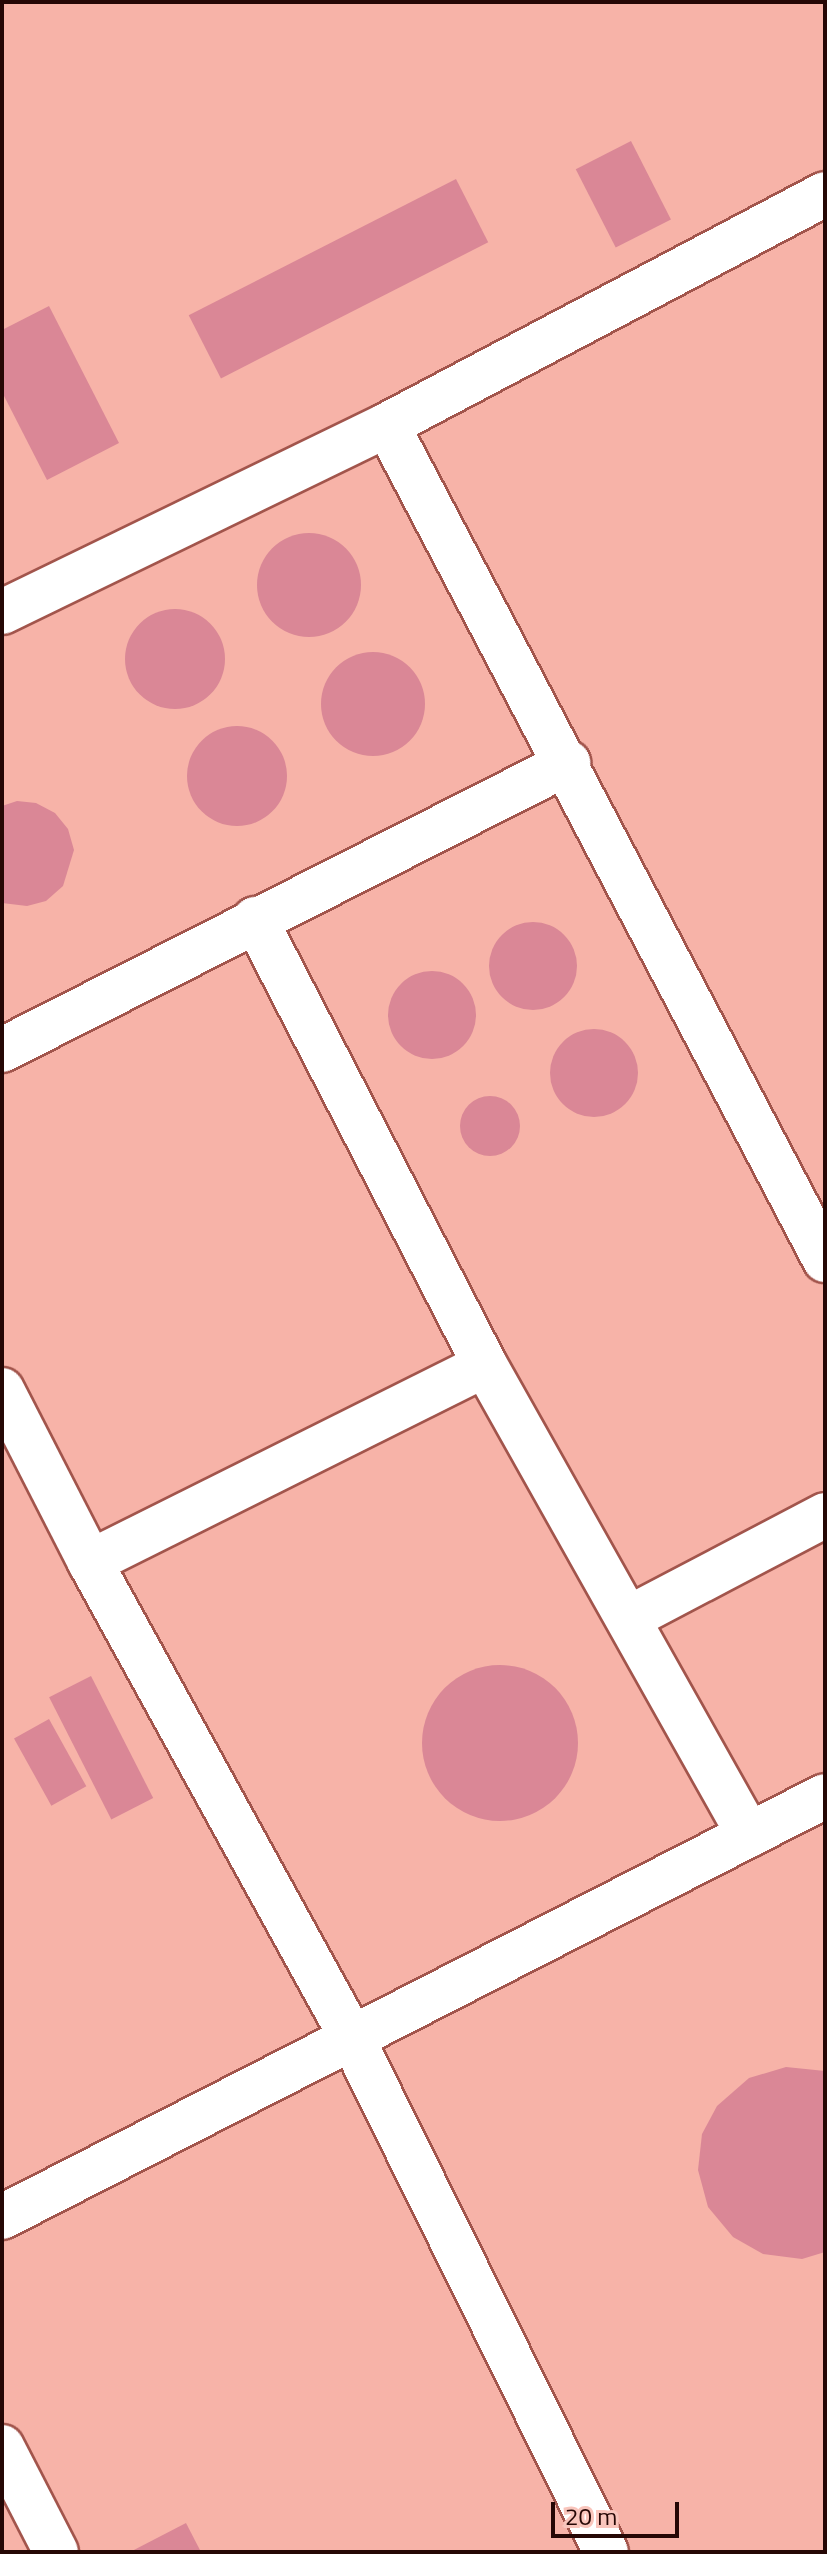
<!DOCTYPE html>
<style>
body{margin:0}
#map{position:relative;width:827px;height:2554px;overflow:hidden;background:#f7b3a8;font-family:"Titillium Web",sans-serif}
div>[style]{position:absolute}
[style*='--x']{left:calc(var(--x)*1px);top:calc(var(--y)*1px);width:calc(var(--w)*1px);rotate:calc(var(--a)*1deg)}
.building>*{inset:0;background:#da8796;transform-origin:0 0}
.round{border-radius:50%}
.roads{filter:drop-shadow(2px 0 #a2554c) drop-shadow(-2px 0 #a2554c) drop-shadow(0 2px #a2554c) drop-shadow(0 -2px #a2554c)}
.minor>*{height:44px;margin:-22px;padding:0 22px;transform-origin:22px;border-radius:22px;background:#fff}
span{translate:-50% -50%;white-space:nowrap;text-align:center;line-height:1.15;-webkit-text-stroke:8px #f9c5bc;paint-order:stroke}
.frame{position:absolute;inset:0;border:4px solid #250705;pointer-events:none}
.scale{position:absolute;left:551px;top:2502px;width:128px;height:36px;box-sizing:border-box;border:4px solid #250705;border-top:0;padding-left:10px;font-size:24px;line-height:28px;white-space:nowrap;color:#250705;-webkit-text-stroke:6px #f9c5bc;paint-order:stroke}
</style>
<div id="map">
<div class="building">
<div style="left:631px;top:141px;width:88px;height:62px;rotate:63deg"></div>
<div style="left:456px;top:179px;width:71px;height:300px;rotate:63deg"></div>
<div style="clip-path:polygon(49px 306px,119px 443px,47px 480px,2px 392px,2px 330px)"></div>
<div class="round" style="left:257px;top:533px;width:104px;height:104px"></div>
<div class="round" style="left:125px;top:609px;width:100px;height:100px"></div>
<div class="round" style="left:321px;top:652px;width:104px;height:104px"></div>
<div class="round" style="left:187px;top:726px;width:100px;height:100px"></div>
<div style="clip-path:polygon(17px 801px,36px 803px,55px 813px,68px 829px,74px 850px,63px 886px,46px 901px,27px 906px,2px 903px,2px 806px)"></div>
<div class="round" style="left:489px;top:922px;width:88px;height:88px"></div>
<div class="round" style="left:388px;top:971px;width:88px;height:88px"></div>
<div class="round" style="left:550px;top:1029px;width:88px;height:88px"></div>
<div class="round" style="left:460px;top:1096px;width:60px;height:60px"></div>
<div class="round" style="left:422px;top:1665px;width:156px;height:156px"></div>
<div style="left:91px;top:1676px;width:137px;height:47px;rotate:63deg"></div>
<div style="left:49px;top:1719px;width:77px;height:40px;rotate:61deg"></div>
<div style="clip-path:polygon(786px 2067px,825px 2071px,825px 2252px,802px 2259px,763px 2254px,733px 2237px,708px 2207px,698px 2170px,702px 2134px,717px 2106px,749px 2078px)"></div>
<div style="clip-path:polygon(186px 2523px,201px 2552px,130px 2552px)"></div>
</div>
<div class="roads">
<div class="minor">
<div style="--x:387;--y:425;--w:943;--a:62.32"></div>
<div style="--x:2;--y:612;--w:428;--a:-25.9"></div>
<div style="--x:387;--y:425;--w:495;--a:-27.8"></div>
<div style="--x:255;--y:919;--w:502;--a:62.72"></div>
<div style="--x:485;--y:1365;--w:539;--a:60.68"></div>
<div style="--x:2;--y:1050;--w:635;--a:-26.89"></div>
<div style="--x:2;--y:1390;--w:193;--a:62.9"></div>
<div style="--x:90;--y:1562;--w:543;--a:61.17"></div>
<div style="--x:352;--y:2038;--w:573;--a:63.7"></div>
<div style="--x:90;--y:1562;--w:441;--a:-26.5"></div>
<div style="--x:631;--y:1617;--w:219;--a:-27.7"></div>
<div style="--x:2;--y:2217;--w:924;--a:-27.09"></div>
<div style="--x:2;--y:2447;--w:118;--a:62.8"></div>
</div>
</div>
<div class="frame"></div>
<div class="scale">20 m</div>
</div>
